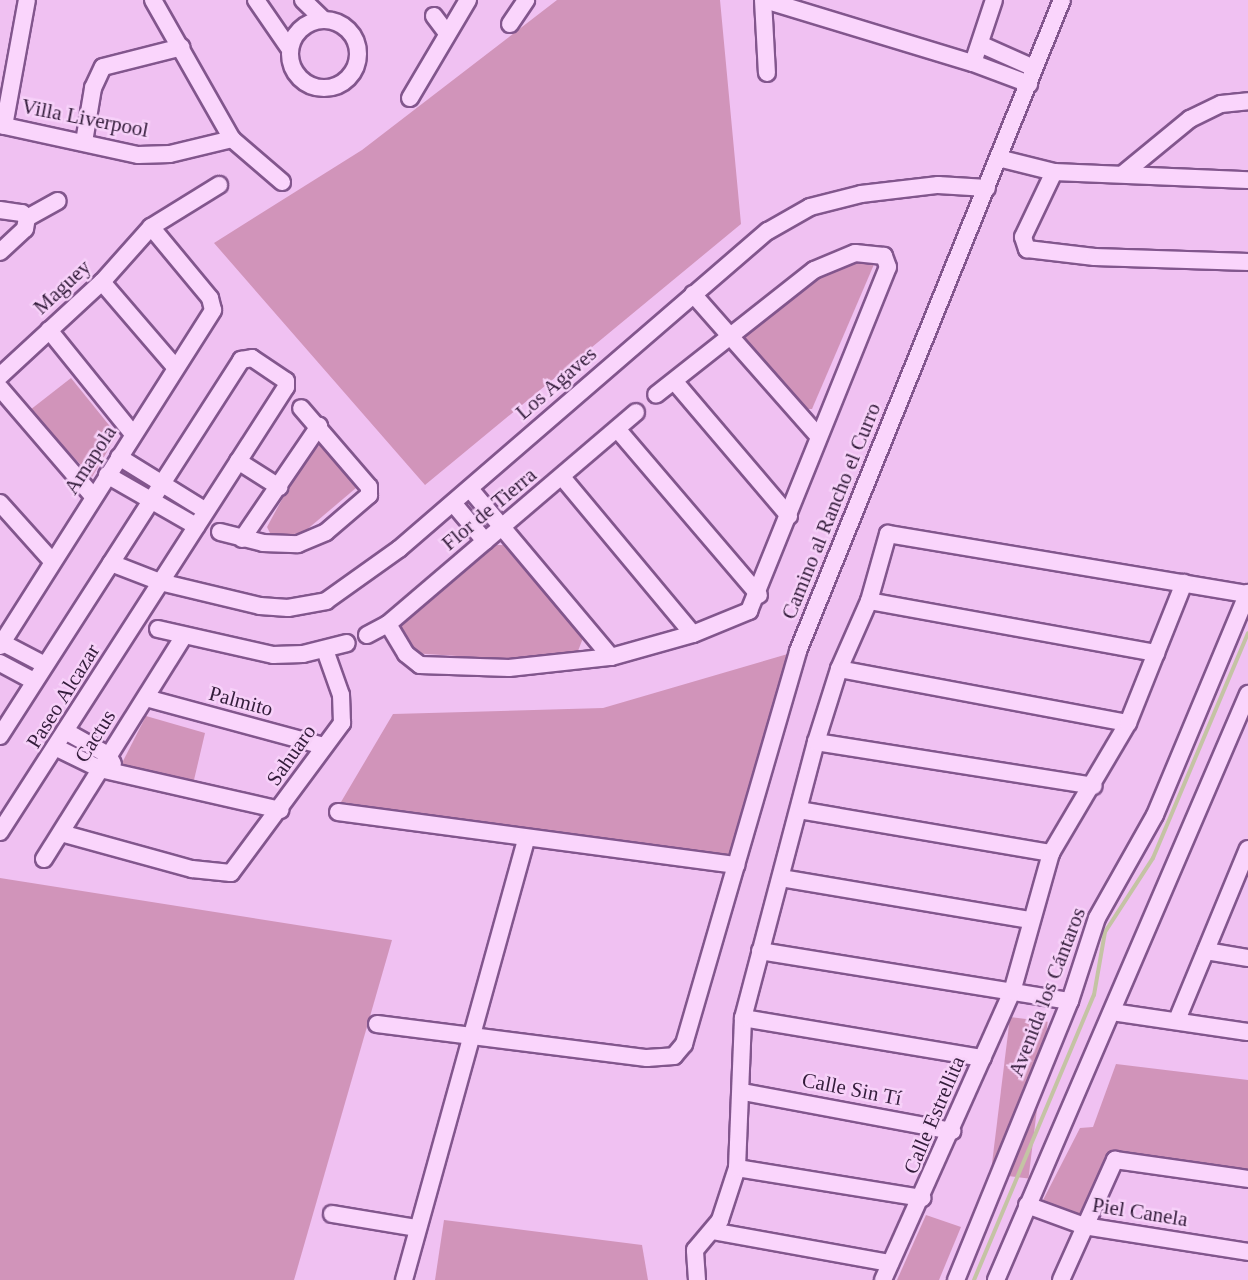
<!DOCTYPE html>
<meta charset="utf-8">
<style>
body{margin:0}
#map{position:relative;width:1248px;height:1280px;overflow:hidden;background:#f0c1f2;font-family:"Times New Roman",serif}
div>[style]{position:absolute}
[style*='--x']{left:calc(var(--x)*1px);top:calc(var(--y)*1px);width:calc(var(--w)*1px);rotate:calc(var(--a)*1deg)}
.green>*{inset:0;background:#d194ba;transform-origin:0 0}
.stream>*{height:4px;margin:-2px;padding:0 2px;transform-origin:2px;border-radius:2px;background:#c4c3a4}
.roads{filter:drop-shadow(2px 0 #82568d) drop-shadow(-2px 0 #82568d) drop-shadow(0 2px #82568d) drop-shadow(0 -2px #82568d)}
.minor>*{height:16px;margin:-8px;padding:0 8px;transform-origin:8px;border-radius:8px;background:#fad5fc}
.minor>.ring{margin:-8px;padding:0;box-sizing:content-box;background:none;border:16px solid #fad5fc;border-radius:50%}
span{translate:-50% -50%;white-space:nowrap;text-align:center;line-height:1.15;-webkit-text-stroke:5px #f7d1f9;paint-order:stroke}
.street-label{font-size:21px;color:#331c3b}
</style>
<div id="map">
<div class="green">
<div style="clip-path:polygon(557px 0,720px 0,741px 224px,425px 485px,214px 243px,362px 150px)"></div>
<div style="clip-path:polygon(869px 256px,875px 262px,812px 409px,804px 409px,745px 339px,748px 331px,804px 284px,836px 265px)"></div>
<div style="clip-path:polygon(71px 378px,117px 435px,92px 477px,30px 410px)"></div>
<div style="clip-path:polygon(320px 444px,356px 488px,304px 532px,284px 536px,270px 533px,267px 527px,293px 479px)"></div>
<div style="clip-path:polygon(491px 545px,503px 545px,583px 638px,578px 651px,503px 659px,411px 653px,400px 630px,403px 622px)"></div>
<div style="clip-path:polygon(798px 651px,728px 857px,341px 802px,393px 714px,603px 708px)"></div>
<div style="clip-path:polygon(146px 716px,205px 733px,194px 780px,121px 765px)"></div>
<div style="clip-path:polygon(0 878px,392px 940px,294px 1280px,0 1280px)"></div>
<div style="left:1010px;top:1017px;width:38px;height:158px;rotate:7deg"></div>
<div style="clip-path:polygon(1116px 1064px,1248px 1080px,1248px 1176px,1110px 1154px,1079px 1218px,1040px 1206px,1080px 1128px,1093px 1127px)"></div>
<div style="clip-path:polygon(926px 1215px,961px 1227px,939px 1280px,897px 1280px)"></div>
<div style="clip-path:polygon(444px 1220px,642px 1245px,648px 1280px,435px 1280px)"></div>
</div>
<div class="stream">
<div style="--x:974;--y:1280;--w:309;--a:-67.2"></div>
<div style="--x:1094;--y:995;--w:64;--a:-80.1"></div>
<div style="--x:1105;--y:932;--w:88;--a:-57"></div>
<div style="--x:1153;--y:858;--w:244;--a:-67.1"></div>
</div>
<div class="roads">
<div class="minor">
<div style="--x:153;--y:0;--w:160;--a:60.4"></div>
<div style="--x:232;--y:139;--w:66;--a:40.7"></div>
<div style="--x:256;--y:0;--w:58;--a:55.5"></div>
<div style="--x:303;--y:0;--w:28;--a:44"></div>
<div style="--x:763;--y:0;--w:73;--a:86.9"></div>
<div style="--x:765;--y:0;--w:217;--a:16.9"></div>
<div style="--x:973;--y:63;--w:66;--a:-71.6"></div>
<div style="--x:434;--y:16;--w:21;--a:53"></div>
<div class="ring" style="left:290px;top:20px;width:52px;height:52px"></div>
<div style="--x:510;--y:24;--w:29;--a:-56"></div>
<div style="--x:980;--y:44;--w:59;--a:24"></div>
<div style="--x:973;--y:63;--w:60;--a:20.6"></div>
<div style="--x:410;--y:98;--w:114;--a:-59.4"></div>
<div style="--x:0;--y:125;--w:141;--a:12.3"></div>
<div style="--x:138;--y:155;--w:32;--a:-2"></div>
<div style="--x:170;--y:154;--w:64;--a:-13.6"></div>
<div style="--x:4;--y:126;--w:128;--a:-79.7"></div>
<div style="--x:84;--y:142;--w:55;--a:-80.5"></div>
<div style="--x:93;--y:88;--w:23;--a:-65"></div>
<div style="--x:103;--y:67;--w:81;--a:-14.2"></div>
<div style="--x:998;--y:158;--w:58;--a:14"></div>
<div style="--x:1054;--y:172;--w:194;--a:2.4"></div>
<div style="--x:1054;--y:172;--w:72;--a:115.5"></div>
<div style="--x:1023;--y:237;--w:13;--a:72"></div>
<div style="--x:1027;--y:249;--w:68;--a:6.7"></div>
<div style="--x:1095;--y:257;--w:153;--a:1.9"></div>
<div style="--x:1123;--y:174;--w:87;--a:-39.4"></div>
<div style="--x:1190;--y:119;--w:34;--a:-26"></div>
<div style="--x:1221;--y:104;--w:27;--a:-6"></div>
<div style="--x:0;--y:210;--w:22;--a:8"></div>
<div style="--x:22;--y:213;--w:7;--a:45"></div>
<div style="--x:0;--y:252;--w:34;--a:-43"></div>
<div style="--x:25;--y:229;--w:11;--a:-80"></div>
<div style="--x:27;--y:218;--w:35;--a:-29"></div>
<div style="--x:102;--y:282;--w:113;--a:49.3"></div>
<div style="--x:693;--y:294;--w:189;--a:48.6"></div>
<div style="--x:49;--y:330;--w:134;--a:51.1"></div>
<div style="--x:0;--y:376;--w:139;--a:-42.7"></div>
<div style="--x:102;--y:282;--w:74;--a:-48.3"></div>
<div style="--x:151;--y:227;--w:80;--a:-31.7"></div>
<div style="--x:675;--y:382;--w:176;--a:49.6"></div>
<div style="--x:0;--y:388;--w:143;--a:49.3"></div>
<div style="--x:618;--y:430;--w:217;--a:49.5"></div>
<div style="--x:119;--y:457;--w:102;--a:31.8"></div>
<div style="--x:238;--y:461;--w:49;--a:32.4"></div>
<div style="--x:107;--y:475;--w:103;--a:29.8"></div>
<div style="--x:562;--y:477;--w:204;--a:50.2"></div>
<div style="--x:470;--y:489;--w:219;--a:50"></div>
<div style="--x:0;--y:503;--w:79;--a:48.1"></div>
<div style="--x:453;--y:503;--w:50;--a:49.9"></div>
<div style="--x:220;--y:532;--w:44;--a:14.3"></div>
<div style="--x:263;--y:543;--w:35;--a:2"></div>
<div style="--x:298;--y:544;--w:30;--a:-23"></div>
<div style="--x:326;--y:532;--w:57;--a:-40.7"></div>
<div style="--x:369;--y:495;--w:8;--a:-90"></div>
<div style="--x:369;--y:487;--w:104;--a:-130.7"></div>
<div style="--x:242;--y:539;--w:137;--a:-55.7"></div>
<div style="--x:111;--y:563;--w:53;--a:21.2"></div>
<div style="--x:160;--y:582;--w:103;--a:13.5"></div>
<div style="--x:260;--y:606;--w:28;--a:4"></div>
<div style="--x:288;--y:608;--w:39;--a:-10"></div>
<div style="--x:326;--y:601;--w:90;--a:-35.5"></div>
<div style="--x:399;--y:549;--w:487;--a:-40.8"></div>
<div style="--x:768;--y:231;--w:48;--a:-29.7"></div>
<div style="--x:810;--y:207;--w:53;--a:-14.3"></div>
<div style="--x:861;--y:194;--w:78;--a:-6.7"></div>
<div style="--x:938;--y:185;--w:49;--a:3.5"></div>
<div style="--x:869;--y:601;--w:70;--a:-74.2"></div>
<div style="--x:888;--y:534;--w:365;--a:9.5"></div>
<div style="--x:388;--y:624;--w:35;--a:59"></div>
<div style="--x:406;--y:654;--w:18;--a:38"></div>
<div style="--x:420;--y:665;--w:89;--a:1.9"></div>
<div style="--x:509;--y:668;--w:103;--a:-6.2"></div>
<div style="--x:611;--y:657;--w:85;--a:-15.7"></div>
<div style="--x:693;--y:634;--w:61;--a:-22.3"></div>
<div style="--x:749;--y:611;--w:371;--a:-68"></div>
<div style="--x:888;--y:267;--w:12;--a:-110"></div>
<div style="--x:884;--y:256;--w:29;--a:-174"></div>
<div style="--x:855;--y:253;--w:44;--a:157.5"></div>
<div style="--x:814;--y:270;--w:201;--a:141.7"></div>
<div style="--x:158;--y:629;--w:118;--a:12.7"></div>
<div style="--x:273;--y:655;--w:30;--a:-2"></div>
<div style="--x:303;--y:654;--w:45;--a:-14"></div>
<div style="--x:367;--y:635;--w:24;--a:-28"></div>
<div style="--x:388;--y:624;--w:326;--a:-40.5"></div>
<div style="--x:3;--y:643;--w:47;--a:27.6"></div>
<div style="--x:0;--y:646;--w:398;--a:-57.6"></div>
<div style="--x:213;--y:310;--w:12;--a:-104"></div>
<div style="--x:210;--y:298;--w:92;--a:-129.7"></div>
<div style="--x:0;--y:663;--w:38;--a:28"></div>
<div style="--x:839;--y:669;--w:74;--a:-66.2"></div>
<div style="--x:869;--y:601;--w:292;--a:10.3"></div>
<div style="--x:146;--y:698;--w:184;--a:15.1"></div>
<div style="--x:67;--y:732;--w:47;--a:29.3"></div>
<div style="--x:108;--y:755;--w:10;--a:61"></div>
<div style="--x:0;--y:736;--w:447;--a:-57.3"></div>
<div style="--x:241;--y:360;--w:11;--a:-10"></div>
<div style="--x:252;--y:358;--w:41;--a:34.1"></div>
<div style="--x:286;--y:381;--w:6;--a:90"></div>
<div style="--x:286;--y:387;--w:529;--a:122.73"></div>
<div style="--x:816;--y:742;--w:77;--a:-72.5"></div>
<div style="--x:839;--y:669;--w:294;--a:10.6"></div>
<div style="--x:57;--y:748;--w:48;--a:26"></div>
<div style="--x:100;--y:769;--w:185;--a:12.8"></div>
<div style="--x:799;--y:810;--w:256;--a:9.7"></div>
<div style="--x:338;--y:812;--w:402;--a:7.6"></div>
<div style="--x:61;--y:833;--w:136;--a:15.4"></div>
<div style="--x:192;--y:869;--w:39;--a:6"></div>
<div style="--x:231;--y:873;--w:187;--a:-53.5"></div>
<div style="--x:342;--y:723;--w:28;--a:-92"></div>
<div style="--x:341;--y:695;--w:48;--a:-109.6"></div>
<div style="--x:44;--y:859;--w:263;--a:-57.9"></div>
<div style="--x:781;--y:878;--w:253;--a:9.6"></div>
<div style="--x:760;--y:951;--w:314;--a:9.2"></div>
<div style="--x:1206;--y:951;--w:43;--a:9.5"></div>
<div style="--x:1112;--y:1012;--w:137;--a:8.4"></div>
<div style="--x:743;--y:1018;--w:243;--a:9.5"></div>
<div style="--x:1177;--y:1020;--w:185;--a:-67.5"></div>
<div style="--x:377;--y:1024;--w:272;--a:7.2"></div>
<div style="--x:647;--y:1058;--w:27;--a:-4"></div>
<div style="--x:674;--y:1056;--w:16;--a:-50"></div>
<div style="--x:684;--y:1044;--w:409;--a:-73.8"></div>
<div style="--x:798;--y:651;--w:702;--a:-67.93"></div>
<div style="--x:743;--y:1092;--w:213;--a:10.6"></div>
<div style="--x:737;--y:1168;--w:188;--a:9.2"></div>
<div style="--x:1027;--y:1205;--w:61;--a:20.2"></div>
<div style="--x:1084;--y:1226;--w:166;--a:9"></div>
<div style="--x:332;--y:1214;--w:86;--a:9.4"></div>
<div style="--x:712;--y:1231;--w:181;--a:10.2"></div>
<div style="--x:404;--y:1280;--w:458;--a:-74.5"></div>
<div style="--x:697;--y:1280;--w:30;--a:-94"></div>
<div style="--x:695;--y:1250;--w:39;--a:-50"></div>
<div style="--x:720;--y:1220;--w:55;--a:-71.9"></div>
<div style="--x:737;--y:1168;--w:150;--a:-87.7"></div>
<div style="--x:743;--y:1018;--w:285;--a:-75.2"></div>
<div style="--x:816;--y:742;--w:281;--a:9"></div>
<div style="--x:883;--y:1280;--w:316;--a:-65.9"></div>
<div style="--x:1012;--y:992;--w:144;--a:-74.3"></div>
<div style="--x:1051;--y:853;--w:151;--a:-59.4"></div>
<div style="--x:1128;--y:723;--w:151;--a:-68.2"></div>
<div style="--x:956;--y:1280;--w:301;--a:-67.8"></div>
<div style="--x:1070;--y:1001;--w:87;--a:-72"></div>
<div style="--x:1097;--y:918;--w:118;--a:-60.6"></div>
<div style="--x:1155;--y:815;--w:241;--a:-67.3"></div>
<div style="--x:996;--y:1280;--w:638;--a:-66.73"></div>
<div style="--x:1061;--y:1280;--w:132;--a:-65.8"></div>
<div style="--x:1115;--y:1160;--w:134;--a:8.1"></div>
</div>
</div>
<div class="street-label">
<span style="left:85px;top:118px;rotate:11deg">Villa Liverpool</span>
<span style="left:62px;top:287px;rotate:-43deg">Maguey</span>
<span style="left:556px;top:383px;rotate:-41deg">Los Agaves</span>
<span style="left:90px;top:460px;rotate:-57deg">Amapola</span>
<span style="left:489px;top:509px;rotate:-40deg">Flor de Tierra</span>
<span style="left:831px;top:511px;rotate:-68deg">Camino al Rancho el Curro</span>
<span style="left:63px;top:696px;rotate:-58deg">Paseo Alcazar</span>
<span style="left:241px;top:701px;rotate:15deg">Palmito</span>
<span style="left:95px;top:736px;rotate:-58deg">Cactus</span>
<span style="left:291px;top:755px;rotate:-55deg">Sahuaro</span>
<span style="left:1047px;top:992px;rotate:-69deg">Avenida los Cántaros</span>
<span style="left:852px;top:1089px;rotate:11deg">Calle Sin Tí</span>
<span style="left:934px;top:1115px;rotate:-67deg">Calle Estrellita</span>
<span style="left:1140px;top:1212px;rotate:9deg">Piel Canela</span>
</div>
</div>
